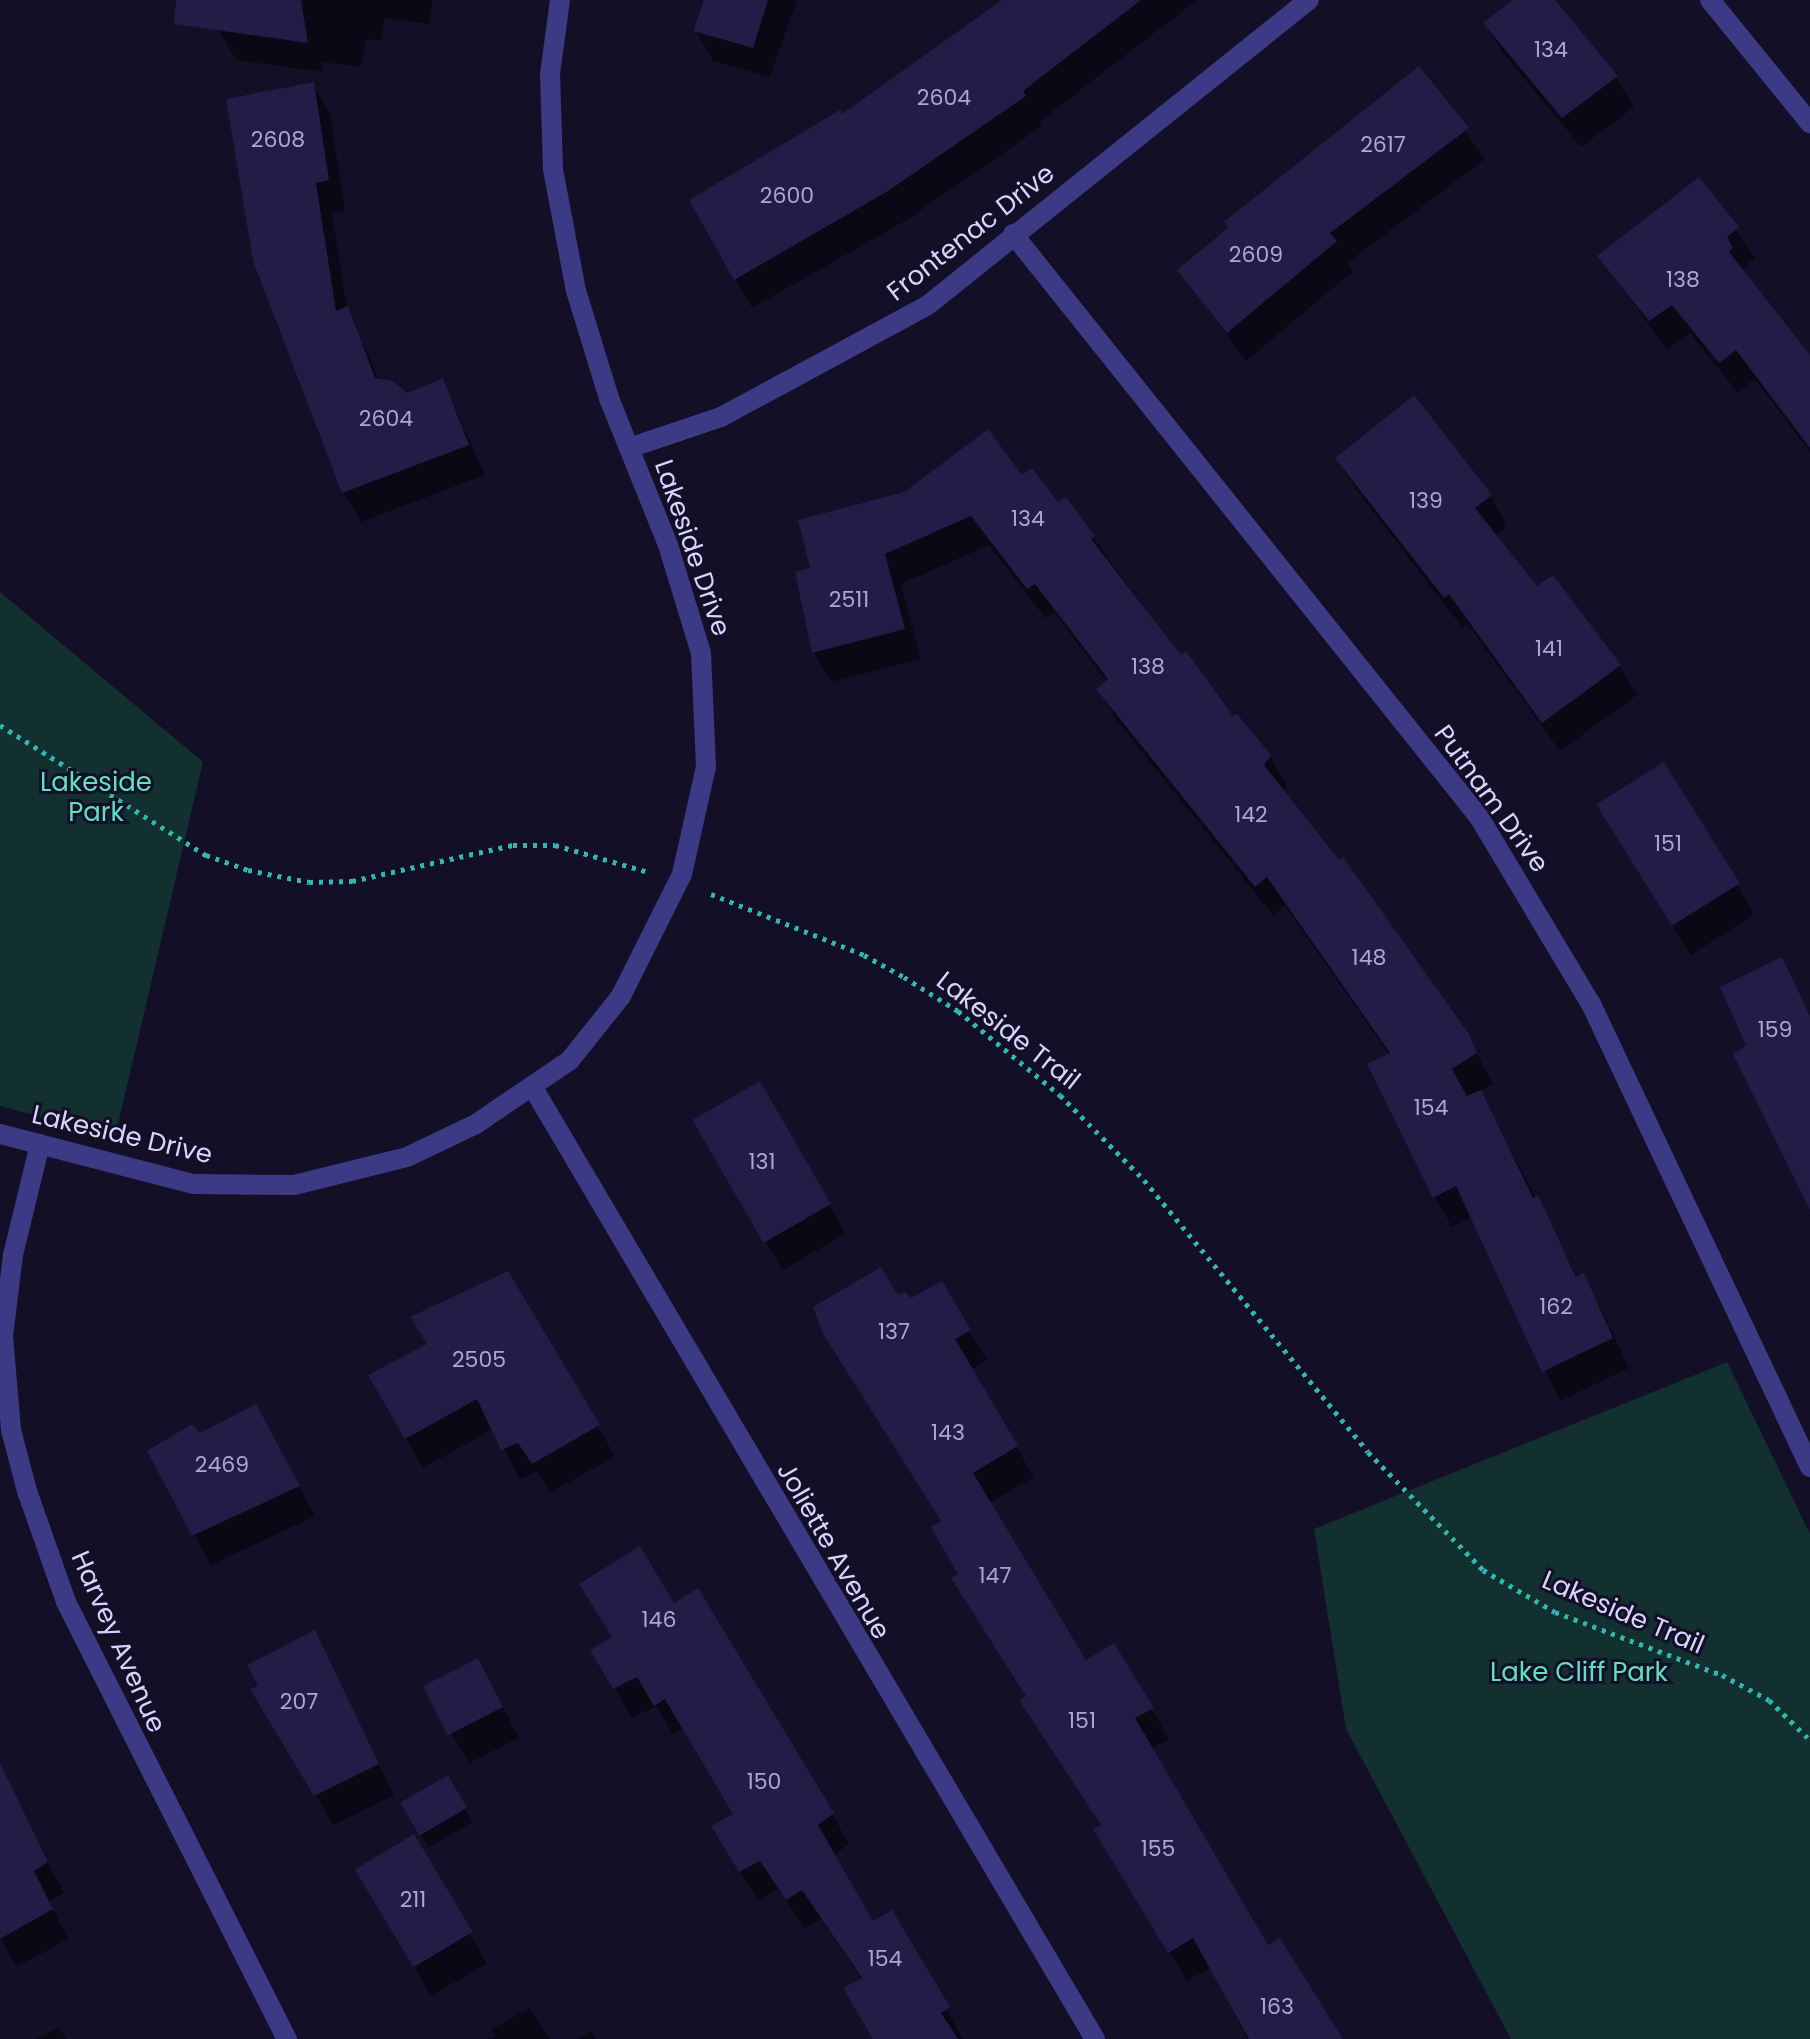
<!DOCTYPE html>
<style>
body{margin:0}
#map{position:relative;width:1810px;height:2039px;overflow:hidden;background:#130f26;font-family:Poppins,sans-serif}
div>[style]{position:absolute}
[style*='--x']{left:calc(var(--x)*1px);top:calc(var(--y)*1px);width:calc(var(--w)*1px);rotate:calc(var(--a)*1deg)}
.green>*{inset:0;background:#12302f}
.shadow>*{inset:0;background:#0007;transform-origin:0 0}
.building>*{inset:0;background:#241b47;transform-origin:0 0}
.path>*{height:5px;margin-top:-2.5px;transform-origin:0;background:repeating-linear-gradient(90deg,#2fb8b0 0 4px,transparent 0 10px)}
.street>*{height:20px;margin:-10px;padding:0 10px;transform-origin:10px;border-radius:10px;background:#3d3a85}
span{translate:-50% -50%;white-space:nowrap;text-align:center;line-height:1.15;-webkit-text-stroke:6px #130f26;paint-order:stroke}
.number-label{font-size:22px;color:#aca6d1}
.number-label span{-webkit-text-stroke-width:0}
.street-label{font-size:26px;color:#d9d4ff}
.park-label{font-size:26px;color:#5fe0c0}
</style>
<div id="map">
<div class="green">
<div style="clip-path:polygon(0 592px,203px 762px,115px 1137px,0 1106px)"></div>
<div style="clip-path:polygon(1727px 1362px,1810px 1534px,1810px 2039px,1511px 2039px,1346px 1729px,1314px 1529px)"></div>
</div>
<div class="shadow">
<div style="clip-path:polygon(225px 0,433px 0,429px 24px,385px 18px,381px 40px,366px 39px,361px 67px,322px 62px,323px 72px,236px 60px,219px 30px)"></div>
<div style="clip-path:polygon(705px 0,797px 0,770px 77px,713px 61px,696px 31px)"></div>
<div style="clip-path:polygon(1004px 0,1197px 0,1039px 122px,1042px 126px,905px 221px,752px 308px,691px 201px,841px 117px)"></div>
<div style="clip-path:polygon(1515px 0,1553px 0,1616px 78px,1634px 107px,1581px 147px,1503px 53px,1485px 23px)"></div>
<div style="clip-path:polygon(1419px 68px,1485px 159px,1347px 263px,1352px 272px,1246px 361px,1180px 270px)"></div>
<div style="clip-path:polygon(313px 84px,330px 114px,345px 210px,332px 213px,347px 309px,380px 381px,407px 395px,443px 381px,485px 475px,361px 522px,343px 492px,255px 260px)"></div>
<div style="clip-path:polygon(1699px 180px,1755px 258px,1743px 268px,1749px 279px,1810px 358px,1810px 452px,1755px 379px,1737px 392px,1690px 333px,1667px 350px,1600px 256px)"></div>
<div style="clip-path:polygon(1337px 459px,1490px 496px,1507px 526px,1494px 536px,1536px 589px,1619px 666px,1637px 695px,1560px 751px,1467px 623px,1462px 627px,1355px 488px)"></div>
<div style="clip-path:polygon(1022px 477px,1058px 505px,1066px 500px,1181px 658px,1270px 756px,1287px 786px,1283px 792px,1467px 1035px,1493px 1084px,1480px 1092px,1578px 1278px,1583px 1276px,1600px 1306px,1629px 1368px,1560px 1401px,1472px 1216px,1452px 1227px,1435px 1197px,1390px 1056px,1285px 906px,1273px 915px,1116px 719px,1099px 689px,1107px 682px,1054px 612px,1045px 618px,989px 545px,901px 584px,921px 659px,831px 682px,814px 652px,813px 569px)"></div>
<div style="clip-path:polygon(1616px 834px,1737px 885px,1754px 914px,1691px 955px)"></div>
<div style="left:759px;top:1084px;width:173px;height:73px;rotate:60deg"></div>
<div style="clip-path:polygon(508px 1274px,615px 1456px,550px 1493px,537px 1472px,520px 1479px,493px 1429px,423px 1468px,370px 1376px,428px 1346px)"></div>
<div style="clip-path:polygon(898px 1298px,969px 1331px,987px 1360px,971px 1370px,1034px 1477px,989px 1503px,1085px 1663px,1114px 1645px,1169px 1739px,1151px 1749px,1268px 1948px,1340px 2039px,1247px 2039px,1211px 1967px,1187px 1981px,1113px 1860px,1102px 1826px,1039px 1730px,1028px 1697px,960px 1574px,942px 1523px)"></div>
<div style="clip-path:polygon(200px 1436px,272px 1437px,315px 1516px,211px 1565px,149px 1452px)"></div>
<div style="clip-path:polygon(673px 1605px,832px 1814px,849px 1844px,833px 1856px,873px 1924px,892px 1912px,963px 2039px,875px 2039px,862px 1980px,821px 1919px,805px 1928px,778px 1889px,758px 1901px,714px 1827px,735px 1815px,684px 1728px,673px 1734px,656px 1706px,632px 1718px,592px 1651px)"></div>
<div style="clip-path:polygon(314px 1633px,394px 1795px,333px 1825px,270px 1719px)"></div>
<div style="clip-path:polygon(426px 1690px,494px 1691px,519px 1738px,469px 1763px)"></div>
<div style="left:448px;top:1778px;width:51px;height:51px;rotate:61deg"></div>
<div style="clip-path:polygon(0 1799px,25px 1819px,64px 1893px,49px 1901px,68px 1939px,17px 1967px,0 1938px)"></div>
<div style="left:414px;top:1837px;width:146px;height:65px;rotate:60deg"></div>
<div style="clip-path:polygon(529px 2008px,550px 2039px,486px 2039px,495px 2036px,492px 2029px)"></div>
<div style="clip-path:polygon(59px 2027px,66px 2039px,36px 2039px)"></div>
<div style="clip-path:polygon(591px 2031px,596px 2039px,577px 2039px)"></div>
</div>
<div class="building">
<div style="clip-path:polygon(176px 0,301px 0,308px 43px,174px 24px)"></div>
<div style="clip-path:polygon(704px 0,768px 0,753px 48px,693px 31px)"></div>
<div style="clip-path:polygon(1002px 0,1141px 0,1023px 91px,1026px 96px,888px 191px,734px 280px,689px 200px,840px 110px,842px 114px)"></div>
<div style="clip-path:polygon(1513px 0,1555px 0,1618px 76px,1562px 118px,1483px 23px)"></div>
<div style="clip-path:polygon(1419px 66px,1469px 128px,1330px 233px,1337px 241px,1227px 333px,1177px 270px,1229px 227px,1224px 222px)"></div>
<div style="clip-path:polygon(314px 82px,329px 180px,316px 183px,336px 311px,348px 306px,375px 378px,393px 381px,407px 393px,443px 378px,469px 445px,342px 493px,253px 261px,226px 99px)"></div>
<div style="clip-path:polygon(1699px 177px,1739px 227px,1727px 237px,1733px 248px,1729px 252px,1810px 355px,1810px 448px,1736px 350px,1719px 363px,1672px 305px,1649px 321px,1597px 256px)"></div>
<div style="clip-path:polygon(1414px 395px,1492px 495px,1475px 508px,1537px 586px,1553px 575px,1621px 665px,1542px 723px,1449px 594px,1444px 598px,1335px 458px)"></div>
<div style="clip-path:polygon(988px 429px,1022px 475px,1032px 468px,1058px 502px,1066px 497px,1095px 536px,1091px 539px,1181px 655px,1186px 651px,1233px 716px,1237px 714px,1271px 755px,1264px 765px,1339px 860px,1343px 857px,1469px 1034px,1477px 1053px,1452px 1069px,1467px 1096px,1481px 1090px,1533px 1198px,1538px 1195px,1576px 1277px,1584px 1273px,1613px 1338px,1542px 1372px,1456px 1186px,1433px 1198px,1367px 1064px,1390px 1053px,1267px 877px,1255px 887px,1096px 689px,1108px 679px,1035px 584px,1027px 589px,971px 516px,885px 554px,905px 629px,812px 653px,795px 572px,810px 568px,798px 520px,904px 492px)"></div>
<div style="left:1664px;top:762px;width:143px;height:80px;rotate:58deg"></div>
<div style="clip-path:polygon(1782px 957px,1810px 1016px,1810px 1210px,1733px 1054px,1746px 1045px,1720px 987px)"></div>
<div style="left:760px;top:1081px;width:142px;height:78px;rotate:60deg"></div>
<div style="clip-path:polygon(881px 1267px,898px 1295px,905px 1292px,911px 1298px,942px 1281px,971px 1330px,955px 1339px,1018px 1446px,973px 1473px,1086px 1660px,1114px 1643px,1154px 1708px,1135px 1718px,1268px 1945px,1280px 1938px,1343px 2039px,1249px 2039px,1193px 1938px,1168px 1953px,1119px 1872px,1093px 1829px,1101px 1825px,1019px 1700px,1026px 1696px,951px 1578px,958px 1574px,931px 1527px,941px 1521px,822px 1332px,813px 1307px)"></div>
<div style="clip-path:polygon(508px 1271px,600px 1425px,532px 1464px,518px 1443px,501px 1450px,477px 1399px,405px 1439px,368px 1375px,427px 1344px,410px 1317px)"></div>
<div style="clip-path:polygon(256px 1404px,300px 1486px,192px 1536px,147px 1451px,192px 1424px,200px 1433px)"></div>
<div style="clip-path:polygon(640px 1546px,674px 1603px,698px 1588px,834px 1813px,818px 1825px,873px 1921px,892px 1910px,950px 2007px,941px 2013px,958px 2039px,873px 2039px,843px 1988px,862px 1978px,802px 1890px,786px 1900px,760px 1861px,739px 1872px,711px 1826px,733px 1814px,665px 1699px,654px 1706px,637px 1677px,613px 1689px,590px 1650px,612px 1637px,579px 1584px)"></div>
<div style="clip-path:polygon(315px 1630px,379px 1764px,314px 1796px,250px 1689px,258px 1686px,247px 1665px)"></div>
<div style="left:478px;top:1658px;width:55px;height:62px;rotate:63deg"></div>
<div style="clip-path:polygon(0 1763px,48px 1862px,34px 1871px,53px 1909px,0 1939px)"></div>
<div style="left:448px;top:1775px;width:38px;height:55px;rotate:60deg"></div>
<div style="left:414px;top:1834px;width:114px;height:69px;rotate:59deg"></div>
</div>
<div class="path">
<div style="--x:0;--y:725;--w:244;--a:32.3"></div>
<div style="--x:206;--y:855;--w:45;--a:19.7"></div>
<div style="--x:248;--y:870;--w:62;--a:11.1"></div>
<div style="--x:309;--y:882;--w:43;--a:-1.3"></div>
<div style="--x:352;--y:881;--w:165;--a:-12.6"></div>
<div style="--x:513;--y:845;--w:42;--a:0"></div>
<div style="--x:555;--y:845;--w:94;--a:16.1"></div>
<div style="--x:711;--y:894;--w:165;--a:21.7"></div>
<div style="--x:864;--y:955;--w:46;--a:28.8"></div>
<div style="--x:904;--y:977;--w:64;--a:32.2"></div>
<div style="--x:958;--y:1011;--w:132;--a:39.5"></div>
<div style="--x:1060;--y:1095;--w:120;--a:45.3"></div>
<div style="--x:1144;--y:1180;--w:352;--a:50.5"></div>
<div style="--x:1368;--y:1452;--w:165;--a:45.7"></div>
<div style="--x:1483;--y:1570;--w:83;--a:30.3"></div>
<div style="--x:1555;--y:1612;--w:178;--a:20.7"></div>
<div style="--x:1722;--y:1675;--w:53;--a:28"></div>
<div style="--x:1769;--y:1700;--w:57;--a:44.3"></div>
</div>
<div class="street">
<div style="--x:1710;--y:0;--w:159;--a:50.9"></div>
<div style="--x:1013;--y:234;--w:746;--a:51.36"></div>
<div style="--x:1479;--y:817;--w:218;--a:59.1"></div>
<div style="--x:1591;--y:1004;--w:512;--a:64.69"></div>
<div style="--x:629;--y:448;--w:97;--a:-18.6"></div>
<div style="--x:721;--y:417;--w:235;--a:-28.4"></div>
<div style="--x:928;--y:305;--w:488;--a:-38.7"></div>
<div style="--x:532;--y:1086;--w:1107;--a:59.43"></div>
<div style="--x:0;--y:1134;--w:200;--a:14.5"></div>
<div style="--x:194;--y:1184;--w:100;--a:0.6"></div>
<div style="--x:294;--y:1185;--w:116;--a:-13.9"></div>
<div style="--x:407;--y:1157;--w:76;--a:-25.6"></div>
<div style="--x:476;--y:1124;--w:114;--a:-34.2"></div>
<div style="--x:570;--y:1060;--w:82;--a:-51.4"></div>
<div style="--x:621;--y:996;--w:136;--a:-63.4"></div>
<div style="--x:682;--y:874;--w:110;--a:-77.4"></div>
<div style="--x:706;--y:767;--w:114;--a:-92.5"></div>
<div style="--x:701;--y:653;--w:113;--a:-107"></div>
<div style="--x:668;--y:545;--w:158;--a:-111.9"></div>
<div style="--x:609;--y:398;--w:112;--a:-107.1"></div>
<div style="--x:576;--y:291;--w:124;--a:-100.7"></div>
<div style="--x:553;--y:169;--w:95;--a:-91.8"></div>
<div style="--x:550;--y:74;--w:75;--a:-82.3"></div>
<div style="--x:40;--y:1144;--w:114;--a:103.7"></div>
<div style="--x:13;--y:1255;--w:82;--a:97"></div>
<div style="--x:3;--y:1336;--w:94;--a:85.1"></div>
<div style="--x:11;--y:1430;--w:63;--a:75.3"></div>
<div style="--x:27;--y:1491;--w:118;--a:70.6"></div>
<div style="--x:66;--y:1602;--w:490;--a:63.2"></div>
</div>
<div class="number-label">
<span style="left:1551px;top:50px">134</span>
<span style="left:944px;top:98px">2604</span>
<span style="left:278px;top:140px">2608</span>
<span style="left:1383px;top:145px">2617</span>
<span style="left:787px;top:196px">2600</span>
<span style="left:1256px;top:255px">2609</span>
<span style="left:1683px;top:280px">138</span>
<span style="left:386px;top:419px">2604</span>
<span style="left:1426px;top:501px">139</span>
<span style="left:1028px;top:519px">134</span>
<span style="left:849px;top:600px">2511</span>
<span style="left:1549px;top:649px">141</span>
<span style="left:1148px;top:667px">138</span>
<span style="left:1251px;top:815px">142</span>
<span style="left:1668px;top:844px">151</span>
<span style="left:1369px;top:958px">148</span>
<span style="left:1775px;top:1030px">159</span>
<span style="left:1431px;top:1108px">154</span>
<span style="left:762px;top:1162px">131</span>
<span style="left:1556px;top:1307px">162</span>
<span style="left:894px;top:1332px">137</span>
<span style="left:479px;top:1360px">2505</span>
<span style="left:948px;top:1433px">143</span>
<span style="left:222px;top:1465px">2469</span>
<span style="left:995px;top:1576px">147</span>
<span style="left:659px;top:1620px">146</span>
<span style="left:299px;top:1702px">207</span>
<span style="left:1082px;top:1721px">151</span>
<span style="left:764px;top:1782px">150</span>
<span style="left:1158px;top:1849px">155</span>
<span style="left:413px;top:1900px">211</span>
<span style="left:885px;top:1959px">154</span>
<span style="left:1277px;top:2007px">163</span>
</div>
<div class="street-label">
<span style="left:971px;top:233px;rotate:-38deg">Frontenac Drive</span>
<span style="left:692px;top:548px;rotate:71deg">Lakeside Drive</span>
<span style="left:1491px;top:799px;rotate:54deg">Putnam Drive</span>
<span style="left:1008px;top:1031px;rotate:38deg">Lakeside Trail</span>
<span style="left:122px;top:1135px;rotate:13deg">Lakeside Drive</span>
<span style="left:833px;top:1551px;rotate:60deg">Joliette Avenue</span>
<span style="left:1623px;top:1613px;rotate:23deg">Lakeside Trail</span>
<span style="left:118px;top:1642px;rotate:66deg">Harvey Avenue</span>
</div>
<div class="park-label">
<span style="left:96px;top:798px">Lakeside<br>Park</span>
<span style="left:1579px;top:1673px">Lake Cliff Park</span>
</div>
</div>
